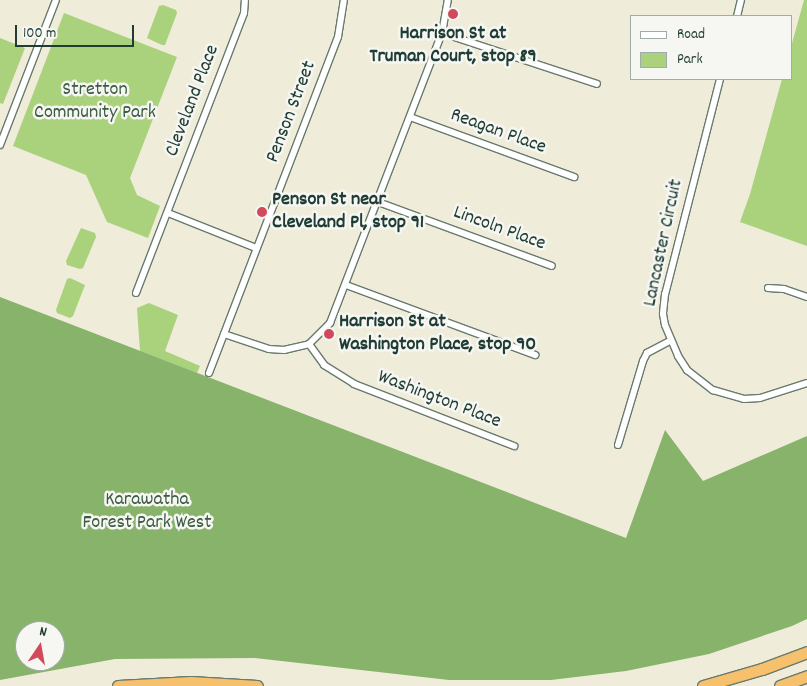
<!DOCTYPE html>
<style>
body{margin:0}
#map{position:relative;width:807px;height:686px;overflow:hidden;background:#efecda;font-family:Dekko,sans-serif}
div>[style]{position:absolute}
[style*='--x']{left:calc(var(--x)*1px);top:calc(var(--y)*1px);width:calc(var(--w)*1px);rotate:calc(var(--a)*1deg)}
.green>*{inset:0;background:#aad17b}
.forest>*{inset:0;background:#87b36b}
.roads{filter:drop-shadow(1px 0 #687a6e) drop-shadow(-1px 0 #687a6e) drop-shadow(0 1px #687a6e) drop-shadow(0 -1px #687a6e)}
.minor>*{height:6px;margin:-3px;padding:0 3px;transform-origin:3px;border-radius:3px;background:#fff}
.motorway>*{height:11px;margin:-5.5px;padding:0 5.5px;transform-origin:5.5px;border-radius:5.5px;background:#f7c06c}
.dots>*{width:14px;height:14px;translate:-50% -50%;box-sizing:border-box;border:2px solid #f6f6f2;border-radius:50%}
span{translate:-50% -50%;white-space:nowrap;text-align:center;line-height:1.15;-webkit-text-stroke:5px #f6f6f2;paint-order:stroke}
.poi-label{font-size:20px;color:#1f3d34;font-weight:700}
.left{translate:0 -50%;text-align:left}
.park-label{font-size:20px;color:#3b5b42}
.street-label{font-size:20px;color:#1f3d34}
.legend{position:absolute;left:630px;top:15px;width:162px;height:65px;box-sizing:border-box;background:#f6f6f2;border:1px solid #a0aca6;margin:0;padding:6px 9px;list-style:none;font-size:15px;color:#1f3d34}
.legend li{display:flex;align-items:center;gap:10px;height:25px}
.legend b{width:25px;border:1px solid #a0aca6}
.north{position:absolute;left:15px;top:621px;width:50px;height:50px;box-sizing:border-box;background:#f6f6f2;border:1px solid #a0aca6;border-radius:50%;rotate:12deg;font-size:14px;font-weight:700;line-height:20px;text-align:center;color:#1f3d34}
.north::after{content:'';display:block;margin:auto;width:18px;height:22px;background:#d1495b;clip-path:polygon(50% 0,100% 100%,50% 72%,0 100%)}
.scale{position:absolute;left:15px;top:25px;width:119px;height:22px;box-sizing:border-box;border:2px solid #1f3d34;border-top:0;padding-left:6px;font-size:15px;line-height:18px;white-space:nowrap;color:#1f3d34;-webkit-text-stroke:4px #f6f6f2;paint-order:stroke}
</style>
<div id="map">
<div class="green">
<div style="clip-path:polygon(804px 0,807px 0,807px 246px,740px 222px,750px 194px,782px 79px,791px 79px,791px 47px)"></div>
<div style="clip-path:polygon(163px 5px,176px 10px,177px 13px,165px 45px,162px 45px,147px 38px,159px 6px)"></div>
<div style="clip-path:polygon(64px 13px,177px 57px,130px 178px,137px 195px,160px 206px,148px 238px,107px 222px,86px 175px,13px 146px)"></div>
<div style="clip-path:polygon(0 38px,25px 48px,3px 104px,0 103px)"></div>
<div style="clip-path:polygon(81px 228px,95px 233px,96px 237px,83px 268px,80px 269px,67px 265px,66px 261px)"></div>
<div style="clip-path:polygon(70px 278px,85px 285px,73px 316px,70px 318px,57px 313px,56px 310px,67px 279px)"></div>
<div style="clip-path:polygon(149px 303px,178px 315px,165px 351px,200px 366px,197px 373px,140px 351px,137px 308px)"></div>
</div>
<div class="forest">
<div style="clip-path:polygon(evenodd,0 297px,626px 538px,665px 430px,703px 481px,807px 436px,807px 619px,792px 626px,709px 654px,626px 671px,551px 680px,449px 680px,255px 658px,115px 659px,0 680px,0 297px,25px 631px,55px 631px,55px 661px,25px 661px,25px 631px)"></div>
</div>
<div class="roads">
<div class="minor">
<div style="--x:737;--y:16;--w:16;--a:-76"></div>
<div style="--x:442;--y:33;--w:163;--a:18.2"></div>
<div style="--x:720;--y:79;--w:222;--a:104.3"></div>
<div style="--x:665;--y:294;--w:20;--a:96"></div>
<div style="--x:663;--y:314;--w:11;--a:80"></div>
<div style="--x:665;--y:325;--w:34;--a:67"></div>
<div style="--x:678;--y:356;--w:17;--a:57"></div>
<div style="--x:687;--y:370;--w:33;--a:38"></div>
<div style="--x:713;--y:390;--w:32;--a:16"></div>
<div style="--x:744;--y:399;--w:16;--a:-4"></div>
<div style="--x:760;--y:398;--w:49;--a:-17.7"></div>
<div style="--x:410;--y:117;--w:175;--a:20.1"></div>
<div style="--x:0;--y:145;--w:155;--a:-68.9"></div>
<div style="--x:378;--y:202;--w:185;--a:20.2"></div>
<div style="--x:168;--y:213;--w:95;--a:21.7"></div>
<div style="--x:346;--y:285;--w:202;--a:20.3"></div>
<div style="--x:768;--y:288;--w:16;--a:4"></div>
<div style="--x:784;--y:289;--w:24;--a:19"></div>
<div style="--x:136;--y:293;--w:300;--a:-68.9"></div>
<div style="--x:244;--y:13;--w:13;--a:-86"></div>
<div style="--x:224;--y:334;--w:47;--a:18.4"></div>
<div style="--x:269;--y:349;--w:15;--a:4"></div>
<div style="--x:284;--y:350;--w:26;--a:-13"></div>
<div style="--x:309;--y:344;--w:30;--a:-45"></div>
<div style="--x:330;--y:323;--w:311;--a:-68.9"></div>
<div style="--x:442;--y:33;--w:34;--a:-80"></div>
<div style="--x:309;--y:344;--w:26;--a:54"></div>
<div style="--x:324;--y:365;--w:36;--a:32"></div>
<div style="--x:354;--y:384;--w:172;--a:21.2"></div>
<div style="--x:209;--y:373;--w:360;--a:-69"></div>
<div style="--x:338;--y:37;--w:37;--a:-81"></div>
<div style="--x:618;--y:445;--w:88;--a:-73.4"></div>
<div style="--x:643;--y:361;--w:9;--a:-63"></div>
<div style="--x:647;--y:353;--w:26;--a:-28"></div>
</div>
<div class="motorway">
<div style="--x:118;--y:686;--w:73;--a:-3.1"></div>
<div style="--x:191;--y:682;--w:66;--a:3.5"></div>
<div style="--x:703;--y:686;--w:61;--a:-16.1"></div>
<div style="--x:762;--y:669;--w:48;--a:-20.7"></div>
<div style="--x:780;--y:686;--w:29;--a:-20"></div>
</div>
</div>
<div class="dots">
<div style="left:453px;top:14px;background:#d1495b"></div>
<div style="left:262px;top:212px;background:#d1495b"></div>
<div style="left:329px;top:334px;background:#d1495b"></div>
</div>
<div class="poi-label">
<span style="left:453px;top:46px">Harrison St at<br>Truman Court, stop 89</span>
<span class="left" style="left:272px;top:212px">Penson St near<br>Cleveland Pl, stop 91</span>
<span class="left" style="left:339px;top:334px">Harrison St at<br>Washington Place, stop 90</span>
</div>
<div class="park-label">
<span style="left:95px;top:102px">Stretton<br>Community Park</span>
<span style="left:147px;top:512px">Karawatha<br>Forest Park West</span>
</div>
<div class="street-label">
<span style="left:193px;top:101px;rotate:-69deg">Cleveland Place</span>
<span style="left:292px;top:112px;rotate:-69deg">Penson Street</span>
<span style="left:498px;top:132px;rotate:20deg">Reagan Place</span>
<span style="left:499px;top:229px;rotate:20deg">Lincoln Place</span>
<span style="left:664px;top:243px;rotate:-78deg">Lancaster Circuit</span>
<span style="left:439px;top:400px;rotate:21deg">Washington Place</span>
</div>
<ul class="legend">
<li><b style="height:6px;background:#fff"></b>Road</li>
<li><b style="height:14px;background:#aad17b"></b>Park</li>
</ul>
<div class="north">N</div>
<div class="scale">100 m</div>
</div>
